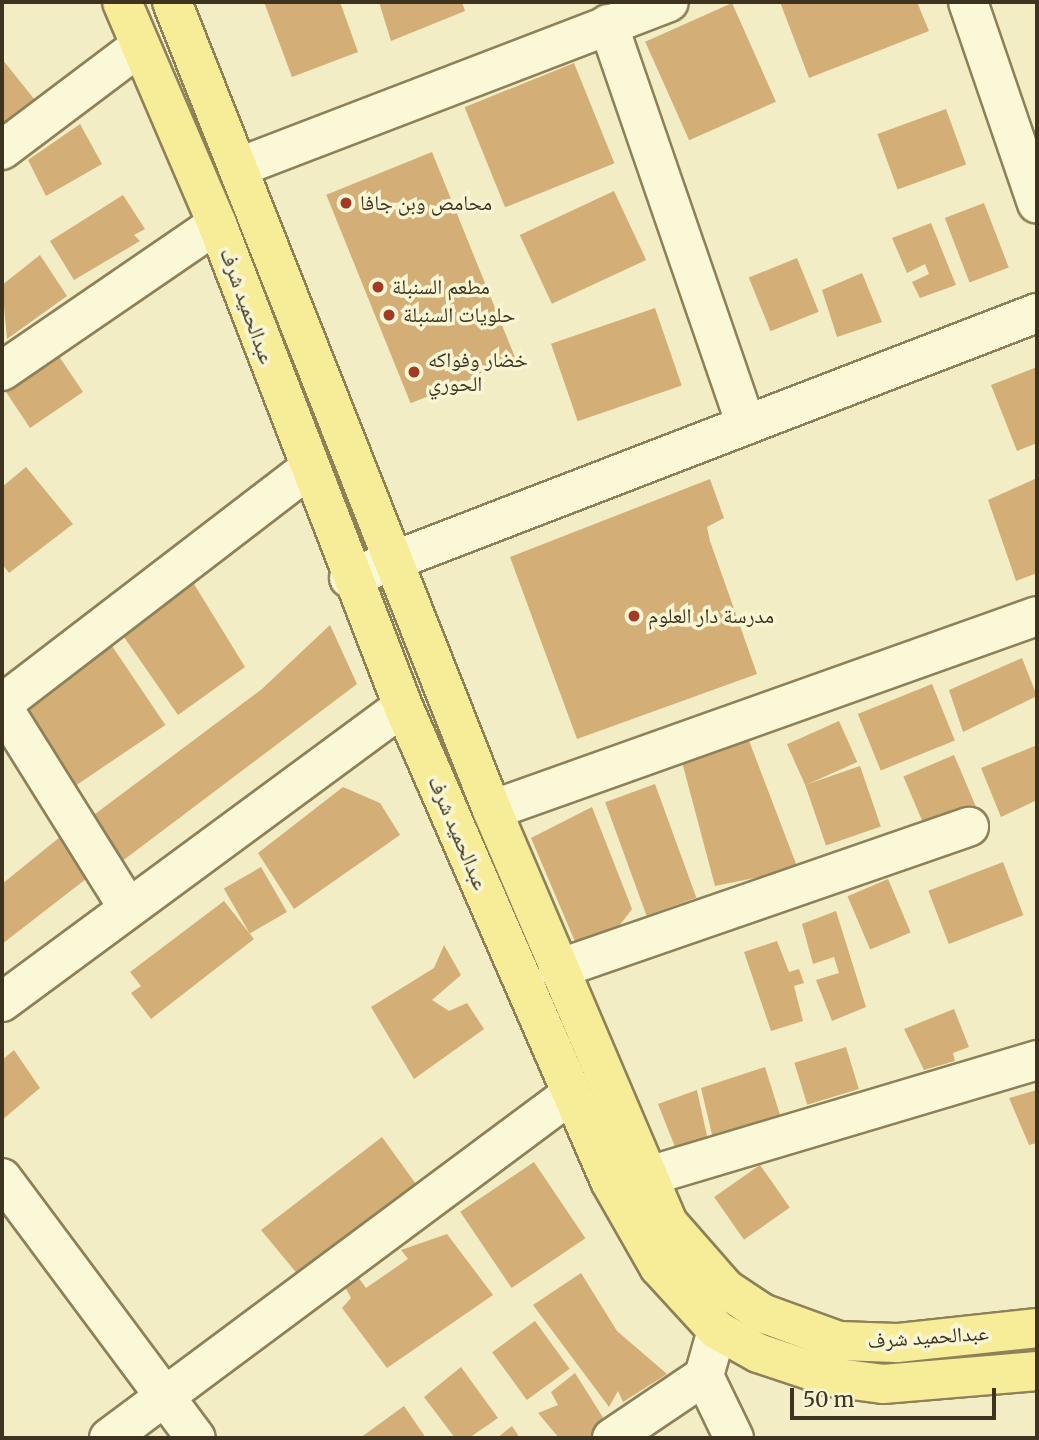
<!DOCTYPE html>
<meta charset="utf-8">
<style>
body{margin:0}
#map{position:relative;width:1039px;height:1440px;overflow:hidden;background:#f2edc4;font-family:Merriweather,"Noto Naskh Arabic",serif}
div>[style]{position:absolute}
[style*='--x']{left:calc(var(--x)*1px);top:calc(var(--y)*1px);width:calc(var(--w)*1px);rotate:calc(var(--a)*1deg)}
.building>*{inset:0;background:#d3af77;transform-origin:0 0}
.roads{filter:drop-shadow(2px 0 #8e8058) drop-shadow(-2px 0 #8e8058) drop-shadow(0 2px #8e8058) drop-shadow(0 -2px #8e8058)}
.minor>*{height:38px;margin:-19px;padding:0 19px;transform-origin:19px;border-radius:19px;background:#fbf8d8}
.major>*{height:38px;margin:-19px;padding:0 19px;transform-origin:19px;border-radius:19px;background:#f7ed99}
.dots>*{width:19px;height:19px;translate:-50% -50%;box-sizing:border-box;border:4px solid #f8f5d4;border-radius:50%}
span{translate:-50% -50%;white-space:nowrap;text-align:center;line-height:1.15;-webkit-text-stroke:7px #f8f5d4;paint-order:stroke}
.poi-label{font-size:21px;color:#3d331e}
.left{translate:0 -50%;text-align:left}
.street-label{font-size:21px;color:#3d331e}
.frame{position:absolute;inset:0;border:4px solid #3d331e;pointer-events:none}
.scale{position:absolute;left:790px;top:1388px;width:206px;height:32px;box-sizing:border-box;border:4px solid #3d331e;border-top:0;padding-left:9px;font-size:21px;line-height:24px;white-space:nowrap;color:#3d331e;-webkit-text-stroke:5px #f8f5d4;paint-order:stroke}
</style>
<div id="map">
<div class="building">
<div style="clip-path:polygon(264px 2px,340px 2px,358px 52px,292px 77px)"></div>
<div style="clip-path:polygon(379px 2px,462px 2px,465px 11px,391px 41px)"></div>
<div style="clip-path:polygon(780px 2px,917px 2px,929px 31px,809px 78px)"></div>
<div style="left:732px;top:3px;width:108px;height:95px;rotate:66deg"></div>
<div style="clip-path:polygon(2px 59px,35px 100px,2px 126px)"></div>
<div style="left:574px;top:63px;width:108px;height:118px;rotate:68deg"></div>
<div style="left:946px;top:109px;width:59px;height:73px;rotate:70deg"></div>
<div style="clip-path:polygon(80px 124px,102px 164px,46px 196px,28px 160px)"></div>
<div style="left:432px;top:152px;width:225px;height:114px;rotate:68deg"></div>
<div style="left:614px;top:191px;width:76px;height:104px;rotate:65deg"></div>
<div style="clip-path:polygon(123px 195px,145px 229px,134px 235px,140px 241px,74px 280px,50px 241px)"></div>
<div style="left:984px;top:203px;width:69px;height:42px;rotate:69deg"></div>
<div style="clip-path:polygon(931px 223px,956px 285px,920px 298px,912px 282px,929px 274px,925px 264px,907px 273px,892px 238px)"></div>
<div style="clip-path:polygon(40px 255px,67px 296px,7px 339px,2px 285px)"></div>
<div style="left:797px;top:258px;width:58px;height:52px;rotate:68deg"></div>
<div style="clip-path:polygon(862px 273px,882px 322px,837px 337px,822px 290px)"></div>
<div style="left:655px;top:308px;width:82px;height:110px;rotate:71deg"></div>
<div style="clip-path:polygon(50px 343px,83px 392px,30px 428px,2px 386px)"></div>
<div style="clip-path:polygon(1037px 367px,1037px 443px,1017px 451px,991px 385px)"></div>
<div style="clip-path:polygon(26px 467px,73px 524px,9px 573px,2px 564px,2px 487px)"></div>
<div style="clip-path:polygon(1037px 478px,1037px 573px,1016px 581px,988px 500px)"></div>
<div style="clip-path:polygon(710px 479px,724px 518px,707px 527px,710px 541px,757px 674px,577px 739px,510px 557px)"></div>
<div style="clip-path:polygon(186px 571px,245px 667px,178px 715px,117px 627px)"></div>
<div style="clip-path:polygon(330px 625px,357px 684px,121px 862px,87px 820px,262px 689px)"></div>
<div style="left:110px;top:643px;width:99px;height:116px;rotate:56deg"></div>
<div style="clip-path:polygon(1022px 658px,1037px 696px,963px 732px,949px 690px)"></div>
<div style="left:932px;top:684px;width:61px;height:80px;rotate:68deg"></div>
<div style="left:839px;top:721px;width:45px;height:57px;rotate:66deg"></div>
<div style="clip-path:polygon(748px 738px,798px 869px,715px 886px,682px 762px)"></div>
<div style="clip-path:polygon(1037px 745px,1037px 800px,1001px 817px,981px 768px)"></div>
<div style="left:954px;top:755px;width:59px;height:55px;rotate:67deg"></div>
<div style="left:860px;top:766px;width:64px;height:58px;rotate:71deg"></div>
<div style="left:655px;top:784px;width:121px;height:53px;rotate:70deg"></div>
<div style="clip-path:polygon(343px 787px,380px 803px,400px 835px,294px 909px,258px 853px)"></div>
<div style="clip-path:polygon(592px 807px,632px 909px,610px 938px,576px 944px,531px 838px)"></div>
<div style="clip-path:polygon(60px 837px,86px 879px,2px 944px,2px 884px)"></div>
<div style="left:1003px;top:862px;width:57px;height:80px;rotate:69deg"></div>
<div style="left:261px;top:867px;width:52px;height:43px;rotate:60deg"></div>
<div style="left:888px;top:879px;width:58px;height:44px;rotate:67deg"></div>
<div style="clip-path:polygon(224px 901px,254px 939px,151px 1019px,131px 993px,141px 986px,130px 972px)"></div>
<div style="clip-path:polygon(836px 911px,866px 1007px,832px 1021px,816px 980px,839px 973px,834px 957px,813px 964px,802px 924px)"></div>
<div style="clip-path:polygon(777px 941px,789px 972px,799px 969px,804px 983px,794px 986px,803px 1021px,771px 1031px,744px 952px)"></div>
<div style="clip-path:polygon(444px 945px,461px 975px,432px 1000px,449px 1011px,467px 1003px,484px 1029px,414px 1079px,371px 1007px,434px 968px)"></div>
<div style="clip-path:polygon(954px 1009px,969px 1047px,953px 1053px,955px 1061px,924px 1070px,904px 1029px)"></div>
<div style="left:846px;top:1047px;width:44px;height:54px;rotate:73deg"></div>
<div style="clip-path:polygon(14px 1050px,40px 1088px,2px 1120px,2px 1060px)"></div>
<div style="clip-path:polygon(765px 1067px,780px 1115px,714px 1143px,701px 1088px)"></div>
<div style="clip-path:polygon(697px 1090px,709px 1145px,679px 1157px,658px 1104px)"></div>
<div style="clip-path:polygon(1037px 1090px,1037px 1143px,1029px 1145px,1009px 1098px)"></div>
<div style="clip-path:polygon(382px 1137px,421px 1191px,309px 1288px,261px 1230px)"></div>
<div style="left:534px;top:1162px;width:92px;height:89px;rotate:56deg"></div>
<div style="left:760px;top:1165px;width:52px;height:56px;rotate:55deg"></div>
<div style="clip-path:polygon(447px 1234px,493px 1295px,387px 1368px,342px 1308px,351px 1298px,345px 1287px,358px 1277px,366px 1288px,408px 1259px,401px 1250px)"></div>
<div style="clip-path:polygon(581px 1273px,617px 1331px,667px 1374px,623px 1402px,618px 1391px,609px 1407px,533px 1305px)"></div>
<div style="left:535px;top:1321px;width:59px;height:53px;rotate:54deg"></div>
<div style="clip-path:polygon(461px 1367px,498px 1418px,469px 1438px,455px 1438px,424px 1397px)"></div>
<div style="clip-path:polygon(575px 1373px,609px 1427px,593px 1438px,559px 1438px,538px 1413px,558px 1405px,551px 1392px)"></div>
<div style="clip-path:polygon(404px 1406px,426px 1438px,360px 1438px)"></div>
<div style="clip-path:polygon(512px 1426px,520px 1438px,497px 1438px)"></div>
</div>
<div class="roads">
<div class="minor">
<div style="--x:968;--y:2;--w:213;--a:71.1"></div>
<div style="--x:608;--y:24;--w:421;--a:71"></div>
<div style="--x:2;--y:150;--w:173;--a:-37"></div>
<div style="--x:242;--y:166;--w:457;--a:-21"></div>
<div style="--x:2;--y:371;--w:260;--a:-34.4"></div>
<div style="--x:349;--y:578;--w:737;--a:-21.07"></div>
<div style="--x:2;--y:704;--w:384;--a:-37.5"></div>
<div style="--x:2;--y:706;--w:236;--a:58"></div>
<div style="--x:492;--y:810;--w:578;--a:-19.59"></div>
<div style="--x:558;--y:969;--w:435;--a:-19.1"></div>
<div style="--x:2;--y:1002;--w:498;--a:-36.4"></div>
<div style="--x:645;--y:1177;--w:409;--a:-16.6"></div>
<div style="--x:2;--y:1178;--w:324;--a:53.3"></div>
<div style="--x:717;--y:1330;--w:48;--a:105.8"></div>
<div style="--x:704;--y:1376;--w:69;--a:64.2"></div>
<div style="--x:109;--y:1438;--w:576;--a:-36.67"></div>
<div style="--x:612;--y:1438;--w:111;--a:-34"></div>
</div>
<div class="major">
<div style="--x:122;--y:2;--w:241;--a:66.8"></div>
<div style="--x:217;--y:224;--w:517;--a:68.9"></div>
<div style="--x:403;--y:706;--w:518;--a:66.45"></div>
<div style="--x:610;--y:1181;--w:99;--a:60.3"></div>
<div style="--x:659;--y:1267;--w:86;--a:47.4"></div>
<div style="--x:717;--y:1330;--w:47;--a:29.3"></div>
<div style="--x:758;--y:1353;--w:76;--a:18.4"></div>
<div style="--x:830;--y:1377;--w:53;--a:7.5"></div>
<div style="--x:883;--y:1384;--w:155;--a:-4.8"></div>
<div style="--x:172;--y:2;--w:869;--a:68.39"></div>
<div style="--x:492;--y:810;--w:450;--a:66.9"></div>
<div style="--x:669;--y:1224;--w:86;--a:48.8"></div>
<div style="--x:726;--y:1289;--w:43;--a:33.7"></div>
<div style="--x:762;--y:1313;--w:82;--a:20"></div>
<div style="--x:839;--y:1341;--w:58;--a:2"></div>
<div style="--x:897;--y:1343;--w:141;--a:-6.1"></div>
</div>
</div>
<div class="dots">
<div style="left:346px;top:203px;background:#a23b23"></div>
<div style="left:378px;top:287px;background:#a23b23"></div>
<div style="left:389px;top:315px;background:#a23b23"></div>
<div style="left:414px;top:372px;background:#a23b23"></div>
<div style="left:634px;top:616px;background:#a23b23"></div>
</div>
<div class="poi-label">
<span class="left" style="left:360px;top:203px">محامص وبن جافا</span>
<span class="left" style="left:392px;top:287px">مطعم السنبلة</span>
<span class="left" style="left:403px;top:315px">حلويات السنبلة</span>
<span class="left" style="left:428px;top:372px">خضار وفواكه<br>الحوري</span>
<span class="left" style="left:648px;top:616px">مدرسة دار العلوم</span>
</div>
<div class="street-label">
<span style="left:247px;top:306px;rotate:70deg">عبدالحميد شرف</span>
<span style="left:458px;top:833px;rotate:67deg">عبدالحميد شرف</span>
<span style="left:928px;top:1337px;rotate:-4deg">عبدالحميد شرف</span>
</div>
<div class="frame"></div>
<div class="scale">50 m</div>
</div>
